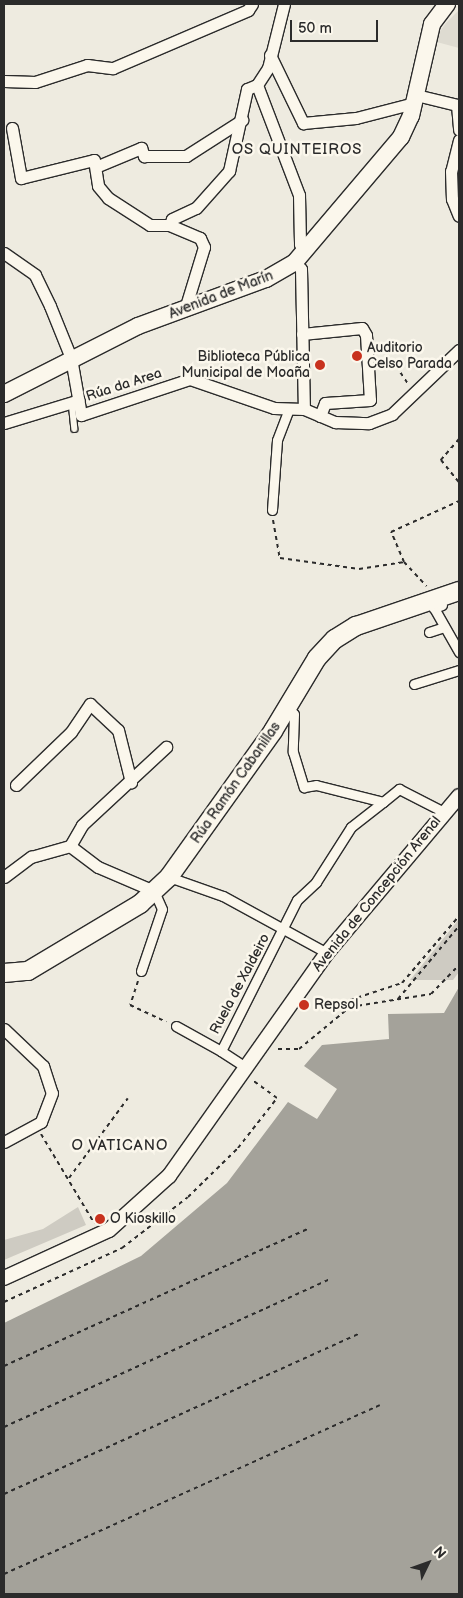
<!DOCTYPE html>
<meta charset="utf-8">
<style>
body{margin:0}
#map{position:relative;width:463px;height:1598px;overflow:hidden;background:#eeebe0;font-family:"Balsamiq Sans",sans-serif}
div>[style]{position:absolute}
[style*='--x']{left:calc(var(--x)*1px);top:calc(var(--y)*1px);width:calc(var(--w)*1px);rotate:calc(var(--a)*1deg)}
.built>*{inset:0;background:#dedbd1}
.green>*{inset:0;background:#cecbc2}
.water>*{inset:0;background:#a4a29a}
.path>*{height:2px;margin-top:-1px;transform-origin:0;background:repeating-linear-gradient(90deg,#2b2b2b 0 4px,transparent 0 8px)}
.roads{filter:drop-shadow(1px 0 #2b2b2b) drop-shadow(-1px 0 #2b2b2b) drop-shadow(0 1px #2b2b2b) drop-shadow(0 -1px #2b2b2b)}
.service>*{height:5.5px;margin:-2.75px;padding:0 2.75px;transform-origin:2.75px;border-radius:2.75px;background:#fbf7ec}
.pedestrian>*{height:9px;margin:-4.5px;padding:0 4.5px;transform-origin:4.5px;border-radius:4.5px;background:#fbf7ec}
.minor>*{height:11px;margin:-5.5px;padding:0 5.5px;transform-origin:5.5px;border-radius:5.5px;background:#fbf7ec}
.tertiary>*{height:14px;margin:-7px;padding:0 7px;transform-origin:7px;border-radius:7px;background:#fbf7ec}
.secondary>*{height:16px;margin:-8px;padding:0 8px;transform-origin:8px;border-radius:8px;background:#fbf7ec}
.primary>*{height:18px;margin:-9px;padding:0 9px;transform-origin:9px;border-radius:9px;background:#fbf7ec}
.dots>*{width:14px;height:14px;translate:-50% -50%;box-sizing:border-box;border:2px solid #fbf7ec;border-radius:50%}
span{translate:-50% -50%;white-space:nowrap;text-align:center;line-height:1.15;-webkit-text-stroke:5px #fbf7ec;paint-order:stroke}
.street-label{font-size:14px;color:#2b2b2b}
.poi-label{font-size:14px;color:#2b2b2b}
.left{translate:0 -50%;text-align:left}
.right{translate:-100% -50%;text-align:right}
.neighbourhood-label{font-size:15px;color:#2b2b2b;letter-spacing:1px}
.frame{position:absolute;inset:0;border:5px solid #2b2b2b;pointer-events:none}
.north{position:absolute;left:403px;top:1538px;width:50px;height:50px;-webkit-text-stroke:4px #fbf7ec;paint-order:stroke;rotate:48deg;font-size:14px;font-weight:700;line-height:20px;text-align:center;color:#2b2b2b}
.north::after{content:'';display:block;margin:auto;width:18px;height:22px;background:#2b2b2b;clip-path:polygon(50% 0,100% 100%,50% 72%,0 100%)}
.scale{position:absolute;left:290px;top:20px;width:88px;height:22px;box-sizing:border-box;border:2px solid #2b2b2b;border-top:0;padding-left:6px;font-size:15px;line-height:18px;white-space:nowrap;color:#2b2b2b;-webkit-text-stroke:4px #fbf7ec;paint-order:stroke}
</style>
<div id="map">
<div class="built">
<div style="clip-path:polygon(459px 10px,459px 48px,433px 41px,446px 23px)"></div>
</div>
<div class="green">
<div style="clip-path:polygon(459px 919px,459px 972px,453px 980px,410px 980px)"></div>
<div style="clip-path:polygon(78px 1207px,86px 1225px,4px 1260px,4px 1240px,43px 1229px)"></div>
</div>
<div class="water">
<div style="clip-path:polygon(459px 987px,459px 1594px,4px 1594px,4px 1323px,141px 1256px,227px 1183px,288px 1102px,317px 1119px,337px 1089px,304px 1066px,322px 1045px,389px 1039px,388px 1014px,444px 1013px)"></div>
</div>
<div class="path">
<div style="--x:379;--y:360;--w:18;--a:19"></div>
<div style="--x:396;--y:366;--w:22;--a:56"></div>
<div style="--x:459;--y:439;--w:28;--a:131"></div>
<div style="--x:441;--y:460;--w:28;--a:51"></div>
<div style="--x:273;--y:520;--w:39;--a:80"></div>
<div style="--x:280;--y:558;--w:80;--a:7.9"></div>
<div style="--x:359;--y:569;--w:46;--a:-8.8"></div>
<div style="--x:404;--y:562;--w:33;--a:47"></div>
<div style="--x:404;--y:562;--w:33;--a:-113"></div>
<div style="--x:391;--y:532;--w:75;--a:-24.5"></div>
<div style="--x:138;--y:981;--w:25;--a:108"></div>
<div style="--x:130;--y:1005;--w:40;--a:25"></div>
<div style="--x:398;--y:999;--w:95;--a:-50.1"></div>
<div style="--x:350;--y:1007;--w:7;--a:-90"></div>
<div style="--x:350;--y:1000;--w:55;--a:-18.1"></div>
<div style="--x:402;--y:983;--w:88;--a:-49.6"></div>
<div style="--x:278;--y:1049;--w:21;--a:0"></div>
<div style="--x:299;--y:1049;--w:66;--a:-39.5"></div>
<div style="--x:350;--y:1007;--w:82;--a:-9.1"></div>
<div style="--x:431;--y:994;--w:40;--a:-46"></div>
<div style="--x:41;--y:1134;--w:104;--a:59.2"></div>
<div style="--x:69;--y:1178;--w:99;--a:-53.6"></div>
<div style="--x:4;--y:1302;--w:130;--a:-24.6"></div>
<div style="--x:122;--y:1248;--w:83;--a:-37.7"></div>
<div style="--x:188;--y:1197;--w:70;--a:-44.4"></div>
<div style="--x:238;--y:1148;--w:63;--a:-52"></div>
<div style="--x:277;--y:1098;--w:31;--a:-144"></div>
<div style="--x:4;--y:1366;--w:333;--a:-24.3"></div>
<div style="--x:4;--y:1427;--w:359;--a:-24.4"></div>
<div style="--x:4;--y:1494;--w:389;--a:-24.3"></div>
<div style="--x:4;--y:1574;--w:412;--a:-24.2"></div>
</div>
<div class="roads">
<div class="service">
<div style="--x:72;--y:402;--w:27;--a:84"></div>
</div>
<div class="pedestrian">
<div style="--x:272;--y:510;--w:70;--a:-85.9"></div>
<div style="--x:277;--y:440;--w:33;--a:-69"></div>
<div style="--x:442;--y:605;--w:9;--a:159"></div>
<div style="--x:434;--y:608;--w:51;--a:60.4"></div>
<div style="--x:429;--y:632;--w:16;--a:-18"></div>
<div style="--x:414;--y:684;--w:47;--a:-17.3"></div>
<div style="--x:288;--y:708;--w:8;--a:45"></div>
<div style="--x:294;--y:714;--w:38;--a:92"></div>
<div style="--x:293;--y:752;--w:37;--a:73"></div>
<div style="--x:304;--y:787;--w:12;--a:-9"></div>
<div style="--x:316;--y:785;--w:69;--a:14.2"></div>
<div style="--x:383;--y:802;--w:21;--a:-39"></div>
<div style="--x:399;--y:789;--w:51;--a:27.1"></div>
<div style="--x:169;--y:877;--w:57;--a:19.4"></div>
<div style="--x:223;--y:896;--w:119;--a:28.7"></div>
<div style="--x:141;--y:971;--w:65;--a:-71.3"></div>
<div style="--x:162;--y:909;--w:20;--a:-114"></div>
<div style="--x:176;--y:1026;--w:51;--a:29.1"></div>
<div style="--x:247;--y:1068;--w:31;--a:-147"></div>
<div style="--x:221;--y:1051;--w:169;--a:-63.3"></div>
<div style="--x:297;--y:900;--w:26;--a:-43"></div>
<div style="--x:316;--y:882;--w:65;--a:-57.5"></div>
<div style="--x:351;--y:827;--w:41;--a:-38"></div>
</div>
<div class="minor">
<div style="--x:284;--y:4;--w:66;--a:104"></div>
<div style="--x:268;--y:68;--w:20;--a:123"></div>
<div style="--x:257;--y:85;--w:118;--a:69.1"></div>
<div style="--x:299;--y:195;--w:49;--a:88.8"></div>
<div style="--x:300;--y:244;--w:10;--a:66"></div>
<div style="--x:270;--y:55;--w:76;--a:64.1"></div>
<div style="--x:303;--y:123;--w:53;--a:-5.4"></div>
<div style="--x:356;--y:118;--w:60;--a:-14.5"></div>
<div style="--x:4;--y:81;--w:31;--a:2"></div>
<div style="--x:35;--y:82;--w:55;--a:-18.1"></div>
<div style="--x:87;--y:65;--w:26;--a:7"></div>
<div style="--x:113;--y:68;--w:147;--a:-23.2"></div>
<div style="--x:248;--y:10;--w:7;--a:-56"></div>
<div style="--x:416;--y:95;--w:42;--a:13.7"></div>
<div style="--x:457;--y:105;--w:25;--a:85"></div>
<div style="--x:12;--y:128;--w:51;--a:79.8"></div>
<div style="--x:21;--y:178;--w:75;--a:-13.9"></div>
<div style="--x:94;--y:160;--w:26;--a:81"></div>
<div style="--x:98;--y:186;--w:16;--a:50"></div>
<div style="--x:108;--y:198;--w:50;--a:32.7"></div>
<div style="--x:150;--y:225;--w:20;--a:0"></div>
<div style="--x:459;--y:140;--w:32;--a:104"></div>
<div style="--x:451;--y:171;--w:28;--a:88"></div>
<div style="--x:452;--y:199;--w:18;--a:68"></div>
<div style="--x:98;--y:166;--w:47;--a:-22.7"></div>
<div style="--x:141;--y:148;--w:9;--a:69"></div>
<div style="--x:144;--y:156;--w:42;--a:0"></div>
<div style="--x:186;--y:156;--w:67;--a:-32.7"></div>
<div style="--x:4;--y:253;--w:38;--a:35"></div>
<div style="--x:35;--y:275;--w:34;--a:64"></div>
<div style="--x:50;--y:306;--w:56;--a:68"></div>
<div style="--x:71;--y:358;--w:58;--a:80"></div>
<div style="--x:81;--y:415;--w:115;--a:-18.3"></div>
<div style="--x:190;--y:379;--w:89;--a:19"></div>
<div style="--x:274;--y:408;--w:30;--a:2"></div>
<div style="--x:304;--y:409;--w:34;--a:23"></div>
<div style="--x:335;--y:422;--w:34;--a:2"></div>
<div style="--x:369;--y:423;--w:25;--a:-21"></div>
<div style="--x:392;--y:414;--w:93;--a:-43.7"></div>
<div style="--x:295;--y:262;--w:9;--a:49"></div>
<div style="--x:301;--y:269;--w:140;--a:88.8"></div>
<div style="--x:185;--y:309;--w:65;--a:-73"></div>
<div style="--x:204;--y:247;--w:10;--a:-114"></div>
<div style="--x:200;--y:238;--w:33;--a:-157"></div>
<div style="--x:170;--y:225;--w:6;--a:-72"></div>
<div style="--x:172;--y:219;--w:26;--a:-25"></div>
<div style="--x:196;--y:208;--w:50;--a:-48.3"></div>
<div style="--x:229;--y:171;--w:84;--a:-77.6"></div>
<div style="--x:247;--y:89;--w:11;--a:-22"></div>
<div style="--x:302;--y:334;--w:60;--a:-5.7"></div>
<div style="--x:362;--y:328;--w:8;--a:60"></div>
<div style="--x:366;--y:335;--w:65;--a:86.5"></div>
<div style="--x:370;--y:400;--w:45;--a:176.2"></div>
<div style="--x:325;--y:403;--w:14;--a:111"></div>
<div style="--x:4;--y:423;--w:78;--a:-17"></div>
<div style="--x:16;--y:785;--w:76;--a:-43.9"></div>
<div style="--x:71;--y:732;--w:34;--a:-56"></div>
<div style="--x:90;--y:704;--w:38;--a:43"></div>
<div style="--x:118;--y:730;--w:54;--a:76"></div>
<div style="--x:70;--y:846;--w:24;--a:-60"></div>
<div style="--x:82;--y:825;--w:115;--a:-42.9"></div>
<div style="--x:70;--y:846;--w:35;--a:37"></div>
<div style="--x:98;--y:867;--w:61;--a:23.2"></div>
<div style="--x:4;--y:877;--w:34;--a:-37"></div>
<div style="--x:31;--y:857;--w:41;--a:-15.8"></div>
<div style="--x:4;--y:1029;--w:54;--a:43.5"></div>
<div style="--x:43;--y:1066;--w:28;--a:72"></div>
<div style="--x:52;--y:1093;--w:31;--a:111"></div>
<div style="--x:41;--y:1122;--w:42;--a:151.6"></div>
</div>
<div class="tertiary">
<div style="--x:4;--y:1278;--w:115;--a:-24.6"></div>
<div style="--x:109;--y:1230;--w:81;--a:-42"></div>
<div style="--x:169;--y:1176;--w:273;--a:-54.7"></div>
<div style="--x:327;--y:953;--w:205;--a:-49.9"></div>
</div>
<div class="secondary">
<div style="--x:4;--y:394;--w:150;--a:-26.9"></div>
<div style="--x:138;--y:326;--w:136;--a:-20.2"></div>
<div style="--x:266;--y:279;--w:34;--a:-30"></div>
<div style="--x:295;--y:262;--w:164;--a:-49.7"></div>
<div style="--x:401;--y:137;--w:23;--a:-65"></div>
<div style="--x:411;--y:116;--w:94;--a:-77.1"></div>
<div style="--x:432;--y:24;--w:25;--a:-53"></div>
</div>
<div class="primary">
<div style="--x:4;--y:973;--w:24;--a:-5"></div>
<div style="--x:28;--y:971;--w:131;--a:-30.9"></div>
<div style="--x:140;--y:904;--w:40;--a:-43"></div>
<div style="--x:169;--y:877;--w:179;--a:-54.5"></div>
<div style="--x:273;--y:731;--w:85;--a:-58.9"></div>
<div style="--x:317;--y:658;--w:26;--a:-47"></div>
<div style="--x:335;--y:639;--w:25;--a:-32"></div>
<div style="--x:356;--y:626;--w:109;--a:-18.8"></div>
</div>
</div>
<div class="dots">
<div style="left:357px;top:356px;background:#c8321e"></div>
<div style="left:320px;top:365px;background:#c8321e"></div>
<div style="left:304px;top:1005px;background:#c8321e"></div>
<div style="left:100px;top:1219px;background:#c8321e"></div>
</div>
<div class="street-label">
<span style="left:221px;top:295px;rotate:-21deg">Avenida de Marín</span>
<span style="left:124px;top:385px;rotate:-18deg">Rúa da Area</span>
<span style="left:236px;top:783px;rotate:-55deg">Rúa Ramón Cabanillas</span>
<span style="left:377px;top:894px;rotate:-51deg">Avenida de Concepción Arenal</span>
<span style="left:240px;top:984px;rotate:-62deg">Ruela de Xaldeiro</span>
</div>
<div class="poi-label">
<span class="left" style="left:367px;top:356px">Auditorio<br>Celso Parada</span>
<span class="right" style="left:310px;top:365px">Biblioteca Pública<br>Municipal de Moaña</span>
<span class="left" style="left:314px;top:1005px">Repsol</span>
<span class="left" style="left:110px;top:1219px">O Kioskillo</span>
</div>
<div class="neighbourhood-label">
<span style="left:297px;top:150px">OS QUINTEIROS</span>
<span style="left:120px;top:1146px">O VATICANO</span>
</div>
<div class="frame"></div>
<div class="north">N</div>
<div class="scale">50 m</div>
</div>
